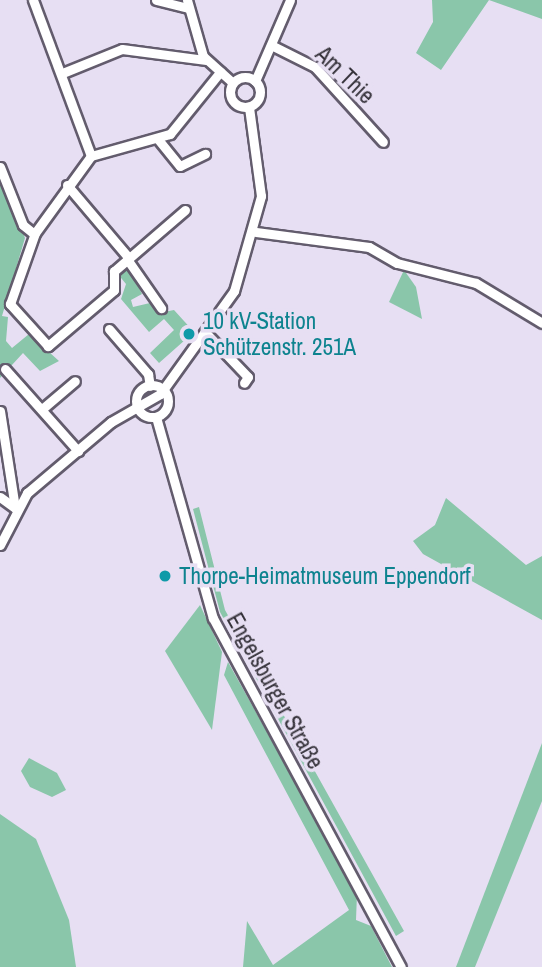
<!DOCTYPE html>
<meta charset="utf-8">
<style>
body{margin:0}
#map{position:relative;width:542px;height:967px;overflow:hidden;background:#e7dff3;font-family:"Archivo Narrow",sans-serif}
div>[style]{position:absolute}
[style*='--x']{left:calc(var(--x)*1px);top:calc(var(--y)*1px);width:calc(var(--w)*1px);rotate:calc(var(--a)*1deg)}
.green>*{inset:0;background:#8ac6aa}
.roads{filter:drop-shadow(2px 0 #635c6d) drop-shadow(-2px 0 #635c6d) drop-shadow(0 2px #635c6d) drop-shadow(0 -2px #635c6d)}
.minor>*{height:9px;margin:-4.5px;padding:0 4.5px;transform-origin:4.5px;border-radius:4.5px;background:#fff}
.minor>.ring{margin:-4.5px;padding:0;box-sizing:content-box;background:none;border:9px solid #fff;border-radius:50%}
.dots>*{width:19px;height:19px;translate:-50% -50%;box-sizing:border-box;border:4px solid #e7dff3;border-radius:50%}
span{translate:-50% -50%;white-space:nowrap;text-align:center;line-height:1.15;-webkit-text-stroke:7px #e7dff3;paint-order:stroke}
.street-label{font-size:23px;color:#36333b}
.culture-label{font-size:23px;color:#0d838f}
.left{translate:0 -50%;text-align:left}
</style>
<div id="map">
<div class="green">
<div style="clip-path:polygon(432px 0,542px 0,542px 19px,489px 0,441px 70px,416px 53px,433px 22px)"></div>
<div style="clip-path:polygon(0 173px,25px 238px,2px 316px,8px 317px,6px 341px,12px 348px,29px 334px,59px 361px,40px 371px,23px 353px,0 378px)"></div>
<div style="clip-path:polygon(127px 264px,142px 294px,131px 300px,133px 307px,150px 303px,159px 313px,174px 310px,194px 332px,159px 363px,150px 353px,174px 330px,164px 319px,149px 332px,121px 299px,126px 284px,117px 273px)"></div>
<div style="clip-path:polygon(404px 270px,416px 287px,422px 319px,389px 302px)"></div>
<div style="clip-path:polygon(446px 498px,526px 565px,542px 556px,542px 620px,423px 554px,413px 541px,435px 525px)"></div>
<div style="clip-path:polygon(199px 507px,225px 610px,404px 931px,396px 936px,220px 612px,193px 509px)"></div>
<div style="clip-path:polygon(200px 605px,222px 652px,212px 730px,165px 651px)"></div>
<div style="clip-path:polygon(228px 662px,357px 894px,356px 920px,371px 926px,392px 967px,243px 967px,247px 921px,273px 965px,349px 910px,224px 675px)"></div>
<div style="clip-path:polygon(542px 743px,542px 801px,475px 967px,456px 967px)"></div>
<div style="clip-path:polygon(29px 758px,57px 773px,66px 790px,52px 797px,30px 787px,21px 771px)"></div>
<div style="clip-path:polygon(0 814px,36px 839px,69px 920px,76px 967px,0 967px)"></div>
</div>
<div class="roads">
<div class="minor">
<div style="--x:33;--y:0;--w:166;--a:69.6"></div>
<div style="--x:156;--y:0;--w:32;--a:14"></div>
<div style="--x:187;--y:0;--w:58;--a:74.1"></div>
<div style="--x:203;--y:56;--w:40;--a:42"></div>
<div style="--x:273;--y:46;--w:47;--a:26.6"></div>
<div style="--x:315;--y:67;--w:101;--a:47.8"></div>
<div style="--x:65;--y:72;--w:61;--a:-22"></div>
<div style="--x:122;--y:49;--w:85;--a:7.5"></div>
<div class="ring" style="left:230px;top:77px;width:21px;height:21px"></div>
<div style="--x:255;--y:81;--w:88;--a:-66.6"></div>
<div style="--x:157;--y:138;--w:36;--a:51"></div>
<div style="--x:180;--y:166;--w:28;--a:-26"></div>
<div style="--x:0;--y:167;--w:62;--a:68.4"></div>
<div style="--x:23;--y:225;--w:14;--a:39"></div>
<div style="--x:67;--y:185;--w:96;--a:49.7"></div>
<div style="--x:185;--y:210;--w:94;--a:139.3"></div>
<div style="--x:114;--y:271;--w:19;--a:90"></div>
<div style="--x:114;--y:290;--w:87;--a:139.7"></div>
<div style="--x:48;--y:346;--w:57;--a:-132.1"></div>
<div style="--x:10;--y:304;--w:75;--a:-70.6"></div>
<div style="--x:35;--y:233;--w:95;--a:-54"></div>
<div style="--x:91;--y:156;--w:82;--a:-15.6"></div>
<div style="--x:170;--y:134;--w:80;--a:-51.1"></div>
<div style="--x:256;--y:232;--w:114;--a:7.6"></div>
<div style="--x:369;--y:247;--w:32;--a:30"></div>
<div style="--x:397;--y:263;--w:81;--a:14.2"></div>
<div style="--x:476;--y:283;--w:77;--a:31.2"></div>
<div style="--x:127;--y:259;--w:60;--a:55.2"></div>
<div style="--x:109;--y:329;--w:60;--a:49.1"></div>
<div style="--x:148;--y:374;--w:12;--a:81"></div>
<div style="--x:205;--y:332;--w:62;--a:46.3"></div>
<div style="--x:248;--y:377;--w:7;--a:124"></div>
<div style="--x:5;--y:369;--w:110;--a:48.3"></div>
<div class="ring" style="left:136px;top:385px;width:23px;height:23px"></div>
<div style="--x:42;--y:409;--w:43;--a:-40.3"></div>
<div style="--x:0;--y:411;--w:98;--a:81.2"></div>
<div style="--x:156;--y:417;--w:209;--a:74.2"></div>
<div style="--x:213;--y:618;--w:396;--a:61.7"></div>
<div style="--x:0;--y:497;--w:17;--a:36"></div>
<div style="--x:0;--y:545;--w:59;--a:-62.6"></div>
<div style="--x:27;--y:493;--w:110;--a:-40.2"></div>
<div style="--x:111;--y:422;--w:56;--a:-29.7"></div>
<div style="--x:160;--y:394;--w:127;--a:-54.3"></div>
<div style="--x:234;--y:291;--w:99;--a:-74.1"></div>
<div style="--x:261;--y:196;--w:90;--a:-97.7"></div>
</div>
</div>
<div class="dots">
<div style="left:189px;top:334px;background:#0f9aa8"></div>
<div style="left:165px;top:576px;background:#0f9aa8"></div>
</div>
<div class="street-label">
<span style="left:345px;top:75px;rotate:44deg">Am Thie</span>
<span style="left:275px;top:691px;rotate:61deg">Engelsburger Straße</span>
</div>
<div class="culture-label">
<span class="left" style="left:203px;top:334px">10 kV-Station<br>Schützenstr. 251A</span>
<span class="left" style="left:179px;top:576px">Thorpe-Heimatmuseum Eppendorf</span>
</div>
</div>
